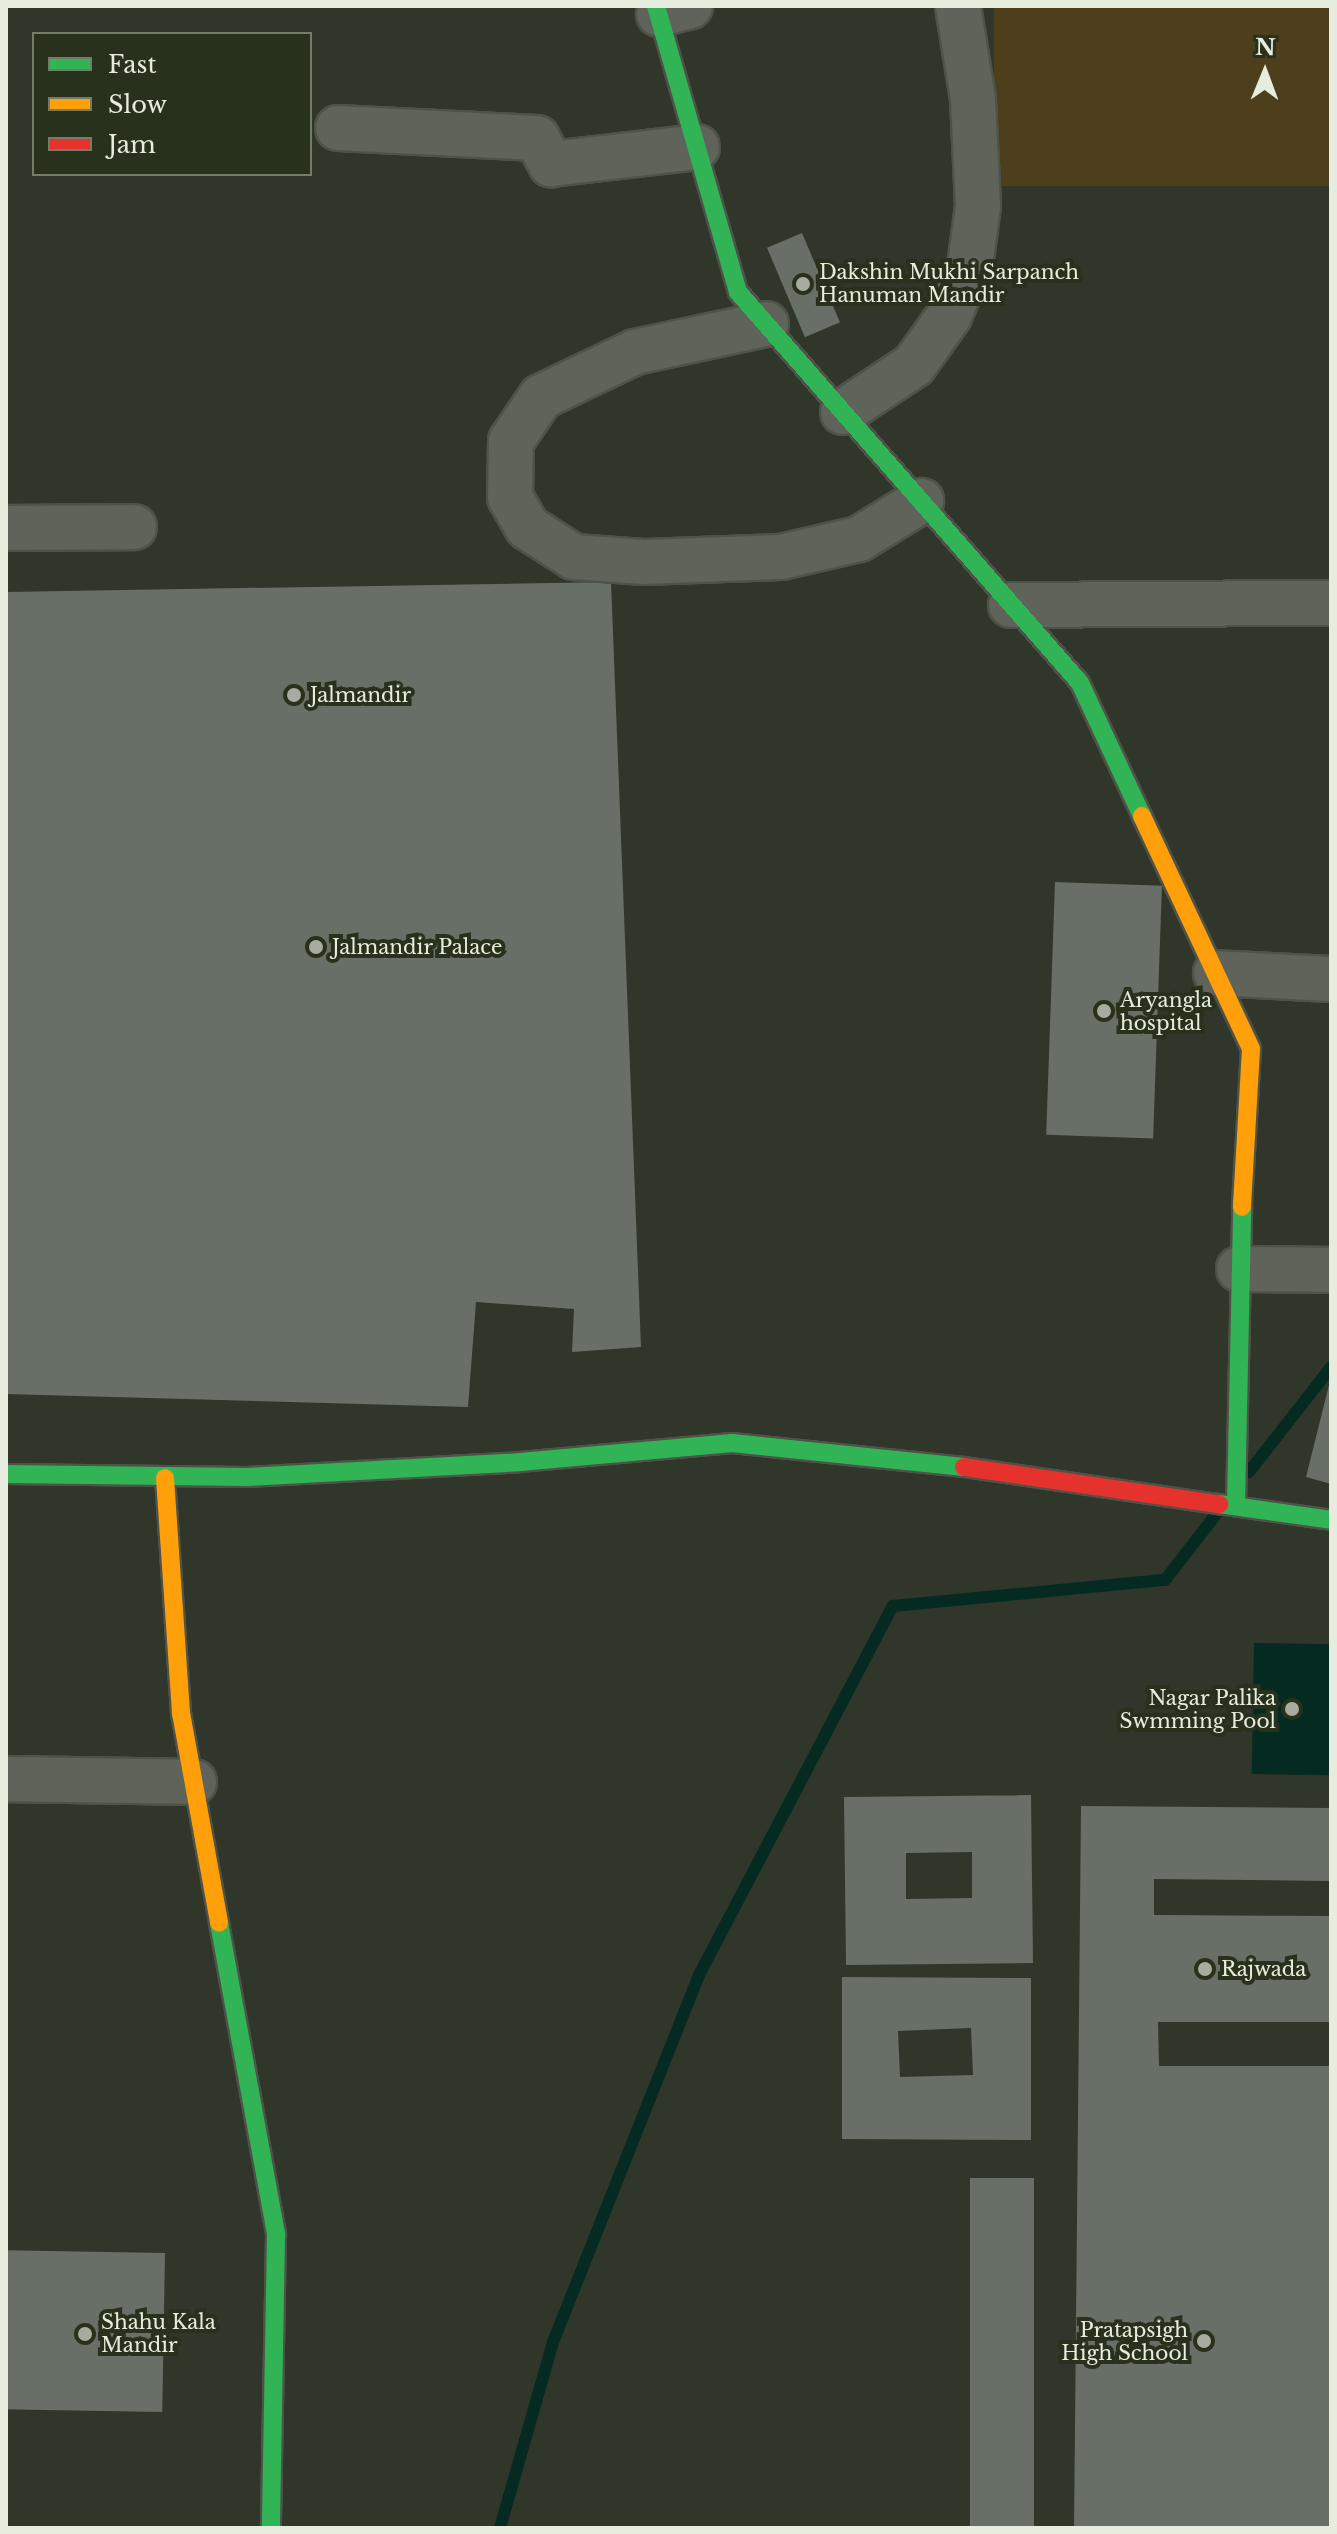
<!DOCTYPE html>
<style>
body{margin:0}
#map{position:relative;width:1337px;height:2534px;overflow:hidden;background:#30362a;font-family:"Libre Baskerville",serif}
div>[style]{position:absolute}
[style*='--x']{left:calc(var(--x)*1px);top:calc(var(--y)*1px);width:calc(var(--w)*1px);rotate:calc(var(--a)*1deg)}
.green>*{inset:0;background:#4e3f1c;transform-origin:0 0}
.water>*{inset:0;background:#052a21;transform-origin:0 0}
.stream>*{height:12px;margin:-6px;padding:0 6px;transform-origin:6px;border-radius:6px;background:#052a21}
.building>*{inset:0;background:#686f66;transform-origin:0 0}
.roads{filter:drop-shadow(2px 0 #4e5248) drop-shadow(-2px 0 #4e5248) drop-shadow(0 2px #4e5248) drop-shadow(0 -2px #4e5248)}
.street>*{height:44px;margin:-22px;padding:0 22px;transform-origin:22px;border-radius:22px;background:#5f635a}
.fast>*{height:18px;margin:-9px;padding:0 9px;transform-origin:9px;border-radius:9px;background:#30b455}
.slow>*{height:18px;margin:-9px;padding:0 9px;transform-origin:9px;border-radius:9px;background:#ff9f0a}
.jam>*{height:18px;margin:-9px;padding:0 9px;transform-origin:9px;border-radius:9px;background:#e5322d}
.dots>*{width:22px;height:22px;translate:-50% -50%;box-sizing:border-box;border:4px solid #28311b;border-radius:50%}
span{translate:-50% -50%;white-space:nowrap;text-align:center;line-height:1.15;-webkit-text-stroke:8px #28311b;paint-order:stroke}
.poi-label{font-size:20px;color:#e6ecde}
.left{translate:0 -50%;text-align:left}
.right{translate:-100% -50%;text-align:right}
.frame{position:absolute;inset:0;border:8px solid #e6ecde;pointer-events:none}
.legend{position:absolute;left:32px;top:32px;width:280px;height:144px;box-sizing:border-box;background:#28311b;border:2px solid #747c69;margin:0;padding:10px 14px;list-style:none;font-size:24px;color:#e6ecde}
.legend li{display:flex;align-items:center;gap:16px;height:40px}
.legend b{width:40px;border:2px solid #747c69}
.north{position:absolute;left:1225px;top:32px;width:80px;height:80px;-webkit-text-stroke:6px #28311b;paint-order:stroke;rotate:1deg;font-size:22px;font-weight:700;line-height:32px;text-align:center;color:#e6ecde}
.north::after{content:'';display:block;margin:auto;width:28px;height:36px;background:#e6ecde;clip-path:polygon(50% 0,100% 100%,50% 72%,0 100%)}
</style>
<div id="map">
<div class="green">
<div style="left:994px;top:6px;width:337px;height:180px"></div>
</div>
<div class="water">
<div style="left:1254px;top:1643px;width:77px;height:131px;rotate:1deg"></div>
</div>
<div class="stream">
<div style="--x:1249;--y:1472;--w:133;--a:-52"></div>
<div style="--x:500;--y:2528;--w:193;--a:-74.1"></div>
<div style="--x:553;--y:2342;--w:395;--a:-68.3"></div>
<div style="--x:699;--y:1975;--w:417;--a:-62.3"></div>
<div style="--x:893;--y:1606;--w:273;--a:-5.5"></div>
<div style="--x:1165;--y:1580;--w:86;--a:-52.1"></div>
</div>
<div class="building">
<div style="left:802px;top:233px;width:97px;height:38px;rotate:67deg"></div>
<div style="clip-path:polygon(611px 582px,641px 1347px,572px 1352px,574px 1309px,476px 1302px,468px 1407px,6px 1394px,6px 592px)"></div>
<div style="left:1055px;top:882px;width:107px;height:253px;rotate:2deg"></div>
<div style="clip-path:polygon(1330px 1381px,1331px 1381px,1331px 1484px,1306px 1477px)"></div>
<div style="clip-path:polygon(evenodd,1031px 1795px,1033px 1963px,846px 1965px,844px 1797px,1031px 1795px,972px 1852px,972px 1898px,906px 1899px,906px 1853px,972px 1852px)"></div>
<div style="clip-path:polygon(1081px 1806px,1331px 1808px,1331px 1881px,1154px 1879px,1154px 1915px,1331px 1916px,1331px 2022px,1158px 2022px,1159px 2066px,1331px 2066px,1331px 2528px,1074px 2528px)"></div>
<div style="clip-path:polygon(evenodd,842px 1977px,1031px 1978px,1031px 2140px,842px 2139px,842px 1977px,971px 2028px,973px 2075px,900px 2077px,898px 2031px,971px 2028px)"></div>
<div style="left:970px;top:2178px;width:64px;height:350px"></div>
<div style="left:165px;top:2253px;width:159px;height:159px;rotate:91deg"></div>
</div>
<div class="roads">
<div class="street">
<div style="--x:659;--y:14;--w:32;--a:-14"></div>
<div style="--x:338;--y:128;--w:199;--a:2.9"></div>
<div style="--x:537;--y:138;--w:30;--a:62"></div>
<div style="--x:551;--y:164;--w:147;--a:-6.6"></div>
<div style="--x:766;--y:324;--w:134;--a:167.9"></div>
<div style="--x:635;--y:352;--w:104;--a:154.4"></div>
<div style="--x:541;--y:397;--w:53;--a:124.3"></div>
<div style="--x:511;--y:441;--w:56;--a:91"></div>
<div style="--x:510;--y:497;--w:34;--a:60"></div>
<div style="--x:527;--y:527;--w:56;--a:32.6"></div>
<div style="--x:574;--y:557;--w:70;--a:4.1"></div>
<div style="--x:644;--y:562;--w:137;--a:-2.1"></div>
<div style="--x:781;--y:557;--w:80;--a:-13"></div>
<div style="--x:859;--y:539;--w:73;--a:-31.5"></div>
<div style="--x:843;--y:412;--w:85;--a:-33.5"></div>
<div style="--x:914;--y:365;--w:60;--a:-54.5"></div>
<div style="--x:949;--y:316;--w:54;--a:-67.2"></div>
<div style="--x:970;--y:266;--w:61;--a:-82.4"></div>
<div style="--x:978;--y:206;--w:107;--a:-92.7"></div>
<div style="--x:973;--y:99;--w:94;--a:-99.2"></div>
<div style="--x:6;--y:528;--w:128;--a:-0.4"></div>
<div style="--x:1011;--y:605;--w:320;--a:-0.4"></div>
<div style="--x:1216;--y:973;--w:115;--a:3"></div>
<div style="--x:1239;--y:1269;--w:92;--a:0.6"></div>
<div style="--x:6;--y:1779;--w:188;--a:0.9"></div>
</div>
<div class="fast">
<div style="--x:656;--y:6;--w:298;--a:74"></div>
<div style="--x:738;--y:292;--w:519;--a:48.82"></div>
<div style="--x:1080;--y:683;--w:147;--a:65"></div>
<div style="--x:6;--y:1474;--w:241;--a:0.7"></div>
<div style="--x:247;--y:1477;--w:273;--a:-3.1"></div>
<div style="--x:520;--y:1462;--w:213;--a:-5.1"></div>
<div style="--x:732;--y:1443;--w:233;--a:5.9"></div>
<div style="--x:1219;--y:1504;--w:113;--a:8.1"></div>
<div style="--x:1236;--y:1505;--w:298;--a:-88.8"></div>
<div style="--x:219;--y:1923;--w:317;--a:79.6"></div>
<div style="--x:276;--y:2235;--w:293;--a:91"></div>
</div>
<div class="slow">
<div style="--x:1142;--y:816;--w:257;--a:64.9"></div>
<div style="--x:1251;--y:1049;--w:158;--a:93.3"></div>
<div style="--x:165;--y:1478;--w:236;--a:86.1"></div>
<div style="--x:181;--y:1713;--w:213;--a:79.7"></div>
</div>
<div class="jam">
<div style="--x:964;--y:1467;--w:258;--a:8.3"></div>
</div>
</div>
<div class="dots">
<div style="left:803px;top:284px;background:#a6ac9f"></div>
<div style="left:294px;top:695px;background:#a6ac9f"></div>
<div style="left:316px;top:947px;background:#a6ac9f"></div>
<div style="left:1104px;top:1011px;background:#a6ac9f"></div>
<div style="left:1292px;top:1709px;background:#a6ac9f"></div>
<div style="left:1205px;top:1969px;background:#a6ac9f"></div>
<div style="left:85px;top:2334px;background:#a6ac9f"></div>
<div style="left:1204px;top:2341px;background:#a6ac9f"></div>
</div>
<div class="poi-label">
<span class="left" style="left:819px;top:284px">Dakshin Mukhi Sarpanch<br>Hanuman Mandir</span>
<span class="left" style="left:310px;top:695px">Jalmandir</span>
<span class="left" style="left:332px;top:947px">Jalmandir Palace</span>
<span class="left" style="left:1120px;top:1012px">Aryangla<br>hospital</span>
<span class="right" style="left:1276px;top:1710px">Nagar Palika<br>Swmming Pool</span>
<span class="left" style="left:1221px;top:1969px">Rajwada</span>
<span class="left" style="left:101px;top:2334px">Shahu Kala<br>Mandir</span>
<span class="right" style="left:1188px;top:2342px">Pratapsigh<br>High School</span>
</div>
<div class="frame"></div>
<ul class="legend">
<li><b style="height:10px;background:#30b455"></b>Fast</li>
<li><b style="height:10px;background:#ff9f0a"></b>Slow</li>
<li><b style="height:10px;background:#e5322d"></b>Jam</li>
</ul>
<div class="north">N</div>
</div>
